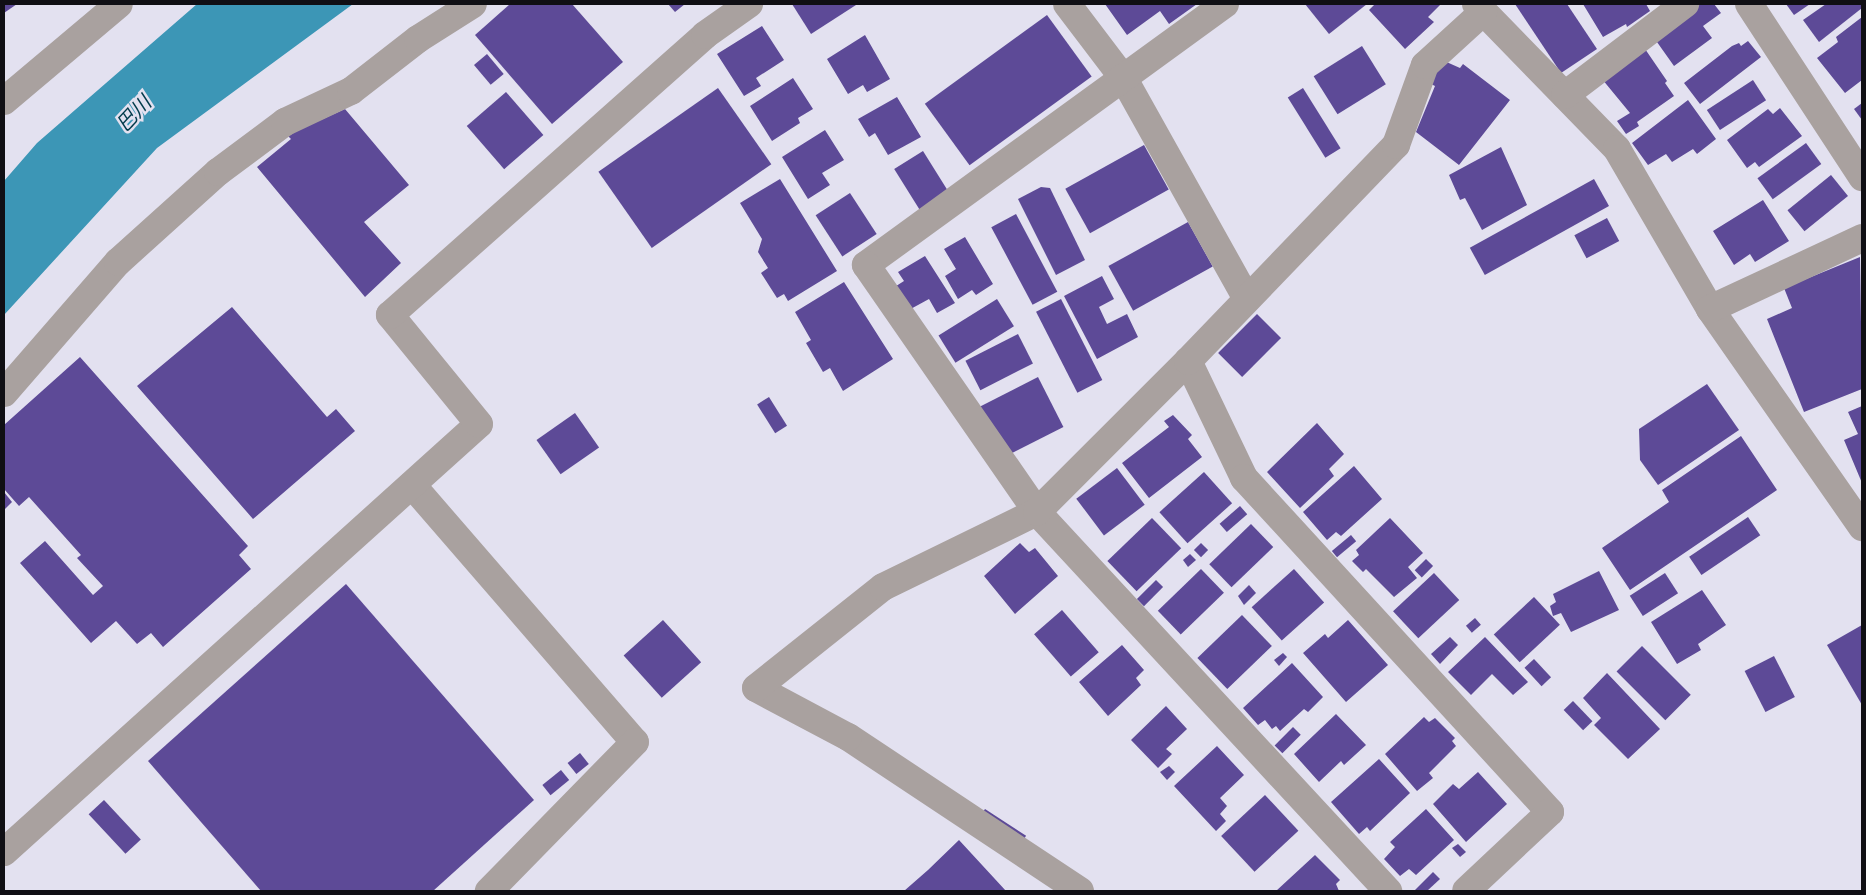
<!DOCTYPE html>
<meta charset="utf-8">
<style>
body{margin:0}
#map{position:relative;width:1866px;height:895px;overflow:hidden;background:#e3e1f0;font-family:Signika,"Noto Sans JP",sans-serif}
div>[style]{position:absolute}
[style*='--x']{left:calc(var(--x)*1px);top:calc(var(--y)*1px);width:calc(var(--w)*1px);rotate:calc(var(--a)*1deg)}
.water>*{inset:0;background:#3c96b6}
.building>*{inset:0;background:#5d4a97;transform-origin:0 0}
.street>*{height:28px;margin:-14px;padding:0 14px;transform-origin:14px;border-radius:14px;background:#a9a19f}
span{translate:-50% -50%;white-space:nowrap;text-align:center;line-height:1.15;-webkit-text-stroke:5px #e3e1f0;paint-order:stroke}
.water-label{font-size:20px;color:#023a4b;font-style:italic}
.frame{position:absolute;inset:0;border:5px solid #100f14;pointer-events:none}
</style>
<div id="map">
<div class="water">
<div style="clip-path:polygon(197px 4px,353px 4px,157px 148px,4px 315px,4px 181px,37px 143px)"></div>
</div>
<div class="building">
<div style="clip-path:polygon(4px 4px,17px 4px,4px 13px)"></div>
<div style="clip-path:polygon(510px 4px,572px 4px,623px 62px,552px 124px,475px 35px)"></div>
<div style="clip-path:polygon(668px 4px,685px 4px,675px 12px)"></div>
<div style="clip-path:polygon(792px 4px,855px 4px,856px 5px,811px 34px)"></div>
<div style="clip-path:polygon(1105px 4px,1197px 4px,1169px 24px,1160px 11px,1127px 35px)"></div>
<div style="clip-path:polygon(1305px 4px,1367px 4px,1329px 34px)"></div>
<div style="clip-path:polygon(1375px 4px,1441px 4px,1428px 17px,1434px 22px,1405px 49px,1369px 10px)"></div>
<div style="clip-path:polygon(1515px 4px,1567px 4px,1597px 49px,1561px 73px)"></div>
<div style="clip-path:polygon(1583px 4px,1646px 4px,1650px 11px,1627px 27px,1626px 24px,1603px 37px)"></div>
<div style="clip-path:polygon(1695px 4px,1714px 4px,1721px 13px,1703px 26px,1712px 38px,1674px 66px,1652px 35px)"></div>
<div style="clip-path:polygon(1786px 4px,1810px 4px,1794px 15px)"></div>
<div style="clip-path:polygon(1826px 4px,1862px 4px,1862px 8px,1819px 42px,1803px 20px)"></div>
<div style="left:1047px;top:15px;width:76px;height:151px;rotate:54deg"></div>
<div style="clip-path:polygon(1862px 17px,1862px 80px,1845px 93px,1817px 58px,1838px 42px,1836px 37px)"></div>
<div style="clip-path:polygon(762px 26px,784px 60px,756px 78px,761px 86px,744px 96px,717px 54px)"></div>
<div style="clip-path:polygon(865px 35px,890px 79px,867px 92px,863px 85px,848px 94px,827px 59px)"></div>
<div style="clip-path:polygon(1748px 41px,1761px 57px,1700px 104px,1684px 83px,1732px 46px,1739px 43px,1741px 46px)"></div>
<div style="left:1362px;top:46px;width:45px;height:57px;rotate:58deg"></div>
<div style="clip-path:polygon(1643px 46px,1667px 81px,1665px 83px,1674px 96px,1637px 122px,1639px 126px,1626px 134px,1617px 121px,1630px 113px,1602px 79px)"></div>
<div style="left:487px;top:54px;width:26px;height:17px;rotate:50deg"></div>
<div style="clip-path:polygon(1442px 60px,1460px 68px,1463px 64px,1510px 100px,1459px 165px,1416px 132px,1435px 86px,1431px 84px)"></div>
<div style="clip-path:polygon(793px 78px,813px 109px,798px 118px,800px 123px,772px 141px,750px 106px)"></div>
<div style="left:1753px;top:80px;width:24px;height:55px;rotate:57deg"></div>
<div style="left:718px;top:88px;width:93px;height:146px;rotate:55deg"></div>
<div style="left:1303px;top:88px;width:71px;height:18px;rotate:58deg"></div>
<div style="left:506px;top:92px;width:57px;height:52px;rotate:49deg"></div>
<div style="clip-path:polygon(897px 97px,921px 137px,888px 155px,875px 133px,869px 137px,858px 119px)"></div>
<div style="clip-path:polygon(1688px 100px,1716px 139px,1697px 154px,1693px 149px,1672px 162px,1666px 154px,1648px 165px,1632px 143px)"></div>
<div style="clip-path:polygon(1862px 103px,1862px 120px,1854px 109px)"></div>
<div style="clip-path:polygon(1780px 108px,1802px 136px,1759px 167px,1755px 162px,1747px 168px,1727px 140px,1768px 109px,1773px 114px)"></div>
<div style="clip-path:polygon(345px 109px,409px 185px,364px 222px,401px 263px,365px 297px,257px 167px,291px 139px,287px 135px)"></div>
<div style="clip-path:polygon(825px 130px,844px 160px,822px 173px,830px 185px,808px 199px,782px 157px)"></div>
<div style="left:1806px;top:143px;width:26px;height:60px;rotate:54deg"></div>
<div style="left:1144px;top:145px;width:51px;height:90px;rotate:61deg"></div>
<div style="clip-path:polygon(1501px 147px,1527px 205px,1482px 230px,1465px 198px,1460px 200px,1449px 175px)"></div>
<div style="left:923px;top:151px;width:49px;height:34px;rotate:58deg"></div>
<div style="left:1831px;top:175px;width:27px;height:56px;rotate:51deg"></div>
<div style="clip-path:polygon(780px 179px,837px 271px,788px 301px,784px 294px,777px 298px,761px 273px,768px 268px,758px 252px,762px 239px,740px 203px)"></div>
<div style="left:1594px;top:179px;width:31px;height:142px;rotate:61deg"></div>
<div style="clip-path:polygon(1041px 187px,1050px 188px,1085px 260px,1056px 275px,1018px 199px)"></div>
<div style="left:850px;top:193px;width:49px;height:41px;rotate:57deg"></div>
<div style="clip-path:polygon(1763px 200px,1789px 241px,1755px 262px,1750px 254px,1734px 265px,1713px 231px)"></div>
<div style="left:1016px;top:214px;width:88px;height:28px;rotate:62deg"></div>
<div style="left:1607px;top:218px;width:26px;height:37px;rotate:62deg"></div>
<div style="left:1188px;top:222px;width:51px;height:91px;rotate:61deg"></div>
<div style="clip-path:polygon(965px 237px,993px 284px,976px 295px,972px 290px,958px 299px,945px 276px,956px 269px,944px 249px)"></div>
<div style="clip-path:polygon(925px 256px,955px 303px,937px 313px,929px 299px,907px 311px,893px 288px,904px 281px,898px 272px)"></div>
<div style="clip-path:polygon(1860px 257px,1862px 389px,1804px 412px,1767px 319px,1792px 308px,1784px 288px)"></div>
<div style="clip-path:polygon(1102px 276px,1114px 299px,1099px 307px,1107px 324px,1127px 314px,1138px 337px,1097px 359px,1064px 296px)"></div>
<div style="clip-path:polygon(844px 282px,893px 359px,843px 391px,830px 368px,823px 372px,806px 343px,811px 340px,795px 312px)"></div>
<div style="left:997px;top:299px;width:32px;height:69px;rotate:58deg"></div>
<div style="left:1061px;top:299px;width:91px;height:28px;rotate:63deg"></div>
<div style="clip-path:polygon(232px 307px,327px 417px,336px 409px,355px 431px,253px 519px,137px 386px)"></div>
<div style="left:1257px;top:314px;width:34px;height:55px;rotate:45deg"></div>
<div style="left:1018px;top:334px;width:33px;height:59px;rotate:63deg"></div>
<div style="clip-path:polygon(80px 357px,248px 546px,239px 555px,251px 569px,163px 647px,151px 633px,137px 644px,116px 621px,91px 643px,20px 563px,45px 541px,93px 595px,103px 586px,77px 558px,81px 555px,29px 497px,19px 506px,4px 489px,4px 425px)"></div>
<div style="left:1038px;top:377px;width:56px;height:66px;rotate:63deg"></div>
<div style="clip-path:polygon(1707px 384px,1739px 430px,1658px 485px,1640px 460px,1639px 429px)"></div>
<div style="left:769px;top:397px;width:34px;height:14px;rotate:58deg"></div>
<div style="clip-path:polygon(1862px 406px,1862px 483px,1844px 440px,1858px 434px,1848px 412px)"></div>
<div style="left:575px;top:413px;width:42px;height:47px;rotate:55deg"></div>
<div style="clip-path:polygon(1173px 415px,1192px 435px,1188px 439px,1202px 457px,1149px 498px,1122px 463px,1169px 427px,1164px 421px)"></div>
<div style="clip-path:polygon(1317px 423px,1344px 454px,1329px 469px,1334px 476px,1300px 508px,1267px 472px)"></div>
<div style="clip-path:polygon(1741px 436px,1777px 490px,1630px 590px,1602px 548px,1669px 502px,1662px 490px)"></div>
<div style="clip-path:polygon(1354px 466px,1382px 499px,1341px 536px,1336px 532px,1327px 540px,1303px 512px)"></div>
<div style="left:1117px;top:468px;width:46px;height:51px;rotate:53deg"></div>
<div style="left:1204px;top:472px;width:42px;height:60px;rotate:48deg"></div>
<div style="clip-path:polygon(4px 492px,12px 502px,4px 510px)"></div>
<div style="left:1240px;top:506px;width:11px;height:27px;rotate:49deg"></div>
<div style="left:1748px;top:517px;width:22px;height:71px;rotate:56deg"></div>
<div style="left:1152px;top:518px;width:42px;height:62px;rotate:46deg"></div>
<div style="clip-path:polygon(1390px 518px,1423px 553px,1408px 567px,1417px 578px,1394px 597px,1366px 569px,1363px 572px,1352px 561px,1359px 555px,1356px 550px)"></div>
<div style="left:1251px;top:524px;width:32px;height:58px;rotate:46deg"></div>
<div style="left:1351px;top:535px;width:8px;height:25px;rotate:50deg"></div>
<div style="clip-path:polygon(1020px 543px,1029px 552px,1035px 548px,1058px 576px,1015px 614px,984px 576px)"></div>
<div style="left:1201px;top:543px;width:10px;height:10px;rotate:45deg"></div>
<div style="clip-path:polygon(1190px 554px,1196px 560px,1188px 567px,1183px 560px)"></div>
<div style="left:1426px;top:559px;width:10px;height:16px;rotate:45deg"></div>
<div style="left:1201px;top:569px;width:33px;height:60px;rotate:46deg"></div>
<div style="left:1294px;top:569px;width:45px;height:57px;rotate:48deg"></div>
<div style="clip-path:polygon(1599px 571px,1619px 610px,1571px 632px,1561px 613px,1553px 616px,1550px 606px,1556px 602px,1553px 594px)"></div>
<div style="left:1434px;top:573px;width:37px;height:56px;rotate:47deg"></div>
<div style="left:1665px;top:573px;width:24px;height:42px;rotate:57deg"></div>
<div style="left:1156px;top:580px;width:10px;height:27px;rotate:45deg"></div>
<div style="clip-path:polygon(346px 584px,534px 800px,433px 891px,261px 891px,148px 761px)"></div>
<div style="clip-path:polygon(1249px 585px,1256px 593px,1244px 605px,1238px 596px)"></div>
<div style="clip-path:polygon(1702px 590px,1726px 625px,1698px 644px,1701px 650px,1677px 664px,1651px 622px)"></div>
<div style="left:1534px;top:597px;width:38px;height:55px;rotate:47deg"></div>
<div style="left:1062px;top:610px;width:56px;height:37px;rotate:49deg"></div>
<div style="left:1242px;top:615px;width:43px;height:62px;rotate:46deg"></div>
<div style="left:1475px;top:618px;width:9px;height:12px;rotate:49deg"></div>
<div style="left:663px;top:620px;width:57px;height:53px;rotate:48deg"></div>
<div style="clip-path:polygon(1348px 620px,1388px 665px,1346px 702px,1303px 653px,1325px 634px,1328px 638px)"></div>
<div style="clip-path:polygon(1862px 625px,1862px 705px,1827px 645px)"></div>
<div style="clip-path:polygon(1450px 637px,1458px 645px,1440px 664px,1431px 654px)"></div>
<div style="clip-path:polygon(1485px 637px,1528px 682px,1513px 695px,1492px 674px,1471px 695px,1448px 672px)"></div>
<div style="clip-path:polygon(1122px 645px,1144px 670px,1136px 678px,1141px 685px,1108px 716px,1079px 682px)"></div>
<div style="left:1642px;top:646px;width:69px;height:36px;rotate:45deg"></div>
<div style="clip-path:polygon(1283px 653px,1287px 657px,1279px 666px,1274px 660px)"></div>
<div style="left:1774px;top:656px;width:46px;height:33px;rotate:63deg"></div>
<div style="left:1534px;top:659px;width:25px;height:13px;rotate:47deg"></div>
<div style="clip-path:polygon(1292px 663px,1323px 697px,1308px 712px,1304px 709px,1280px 731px,1276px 726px,1272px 729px,1265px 720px,1258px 725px,1243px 708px)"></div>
<div style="clip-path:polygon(1607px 673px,1660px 729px,1628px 759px,1594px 725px,1601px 718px,1583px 698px)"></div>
<div style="left:1573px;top:701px;width:28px;height:13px;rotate:46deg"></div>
<div style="clip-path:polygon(1166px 706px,1187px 729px,1166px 749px,1172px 754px,1158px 768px,1131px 740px)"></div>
<div style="clip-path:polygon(1336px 714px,1366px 745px,1344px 765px,1341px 761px,1319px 782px,1294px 754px)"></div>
<div style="clip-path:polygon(1424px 717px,1429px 722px,1435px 718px,1455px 738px,1452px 741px,1456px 746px,1429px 773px,1433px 778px,1417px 791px,1385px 754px)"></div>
<div style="left:1293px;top:727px;width:11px;height:26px;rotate:45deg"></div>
<div style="clip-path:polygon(1217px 746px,1244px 775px,1220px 798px,1227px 806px,1220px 814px,1226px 821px,1216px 831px,1174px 786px)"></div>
<div style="left:580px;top:753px;width:14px;height:16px;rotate:51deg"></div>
<div style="clip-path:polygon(1379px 759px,1410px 793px,1370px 831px,1367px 827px,1359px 834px,1331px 802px)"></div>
<div style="clip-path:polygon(1169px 766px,1175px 772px,1167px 780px,1160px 772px)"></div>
<div style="left:561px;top:770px;width:13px;height:24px;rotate:51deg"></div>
<div style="clip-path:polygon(1478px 772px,1507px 804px,1466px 842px,1433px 804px,1453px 784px,1459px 789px)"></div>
<div style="left:1265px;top:795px;width:49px;height:60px;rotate:47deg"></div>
<div style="left:104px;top:800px;width:54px;height:21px;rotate:47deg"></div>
<div style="left:985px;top:809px;width:49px;height:7px;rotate:33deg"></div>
<div style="clip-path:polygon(1426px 809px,1454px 840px,1416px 875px,1409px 869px,1400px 876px,1384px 859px,1395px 847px,1390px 842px)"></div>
<div style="clip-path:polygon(959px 840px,1006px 891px,904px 891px,928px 870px)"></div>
<div style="clip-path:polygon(1458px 844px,1466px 852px,1460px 857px,1452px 848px)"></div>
<div style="clip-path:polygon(1315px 855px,1340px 880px,1336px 884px,1339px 891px,1276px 891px)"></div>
<div style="clip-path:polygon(1433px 872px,1440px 879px,1427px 891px,1414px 891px)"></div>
</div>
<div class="street">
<div style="--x:1067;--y:4;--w:94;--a:52.8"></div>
<div style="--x:1124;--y:79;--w:252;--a:60.8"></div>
<div style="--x:1225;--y:4;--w:444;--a:144"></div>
<div style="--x:866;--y:265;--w:300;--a:55.3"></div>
<div style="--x:1037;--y:512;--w:517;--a:47.2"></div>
<div style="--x:1476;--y:4;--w:202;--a:45.8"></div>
<div style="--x:1617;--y:149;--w:185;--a:59.8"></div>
<div style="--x:1710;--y:309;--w:266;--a:55.1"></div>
<div style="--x:1749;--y:4;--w:207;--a:56.8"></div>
<div style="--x:1565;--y:95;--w:151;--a:-37.2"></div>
<div style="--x:4;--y:101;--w:150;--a:-40.1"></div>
<div style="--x:1710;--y:309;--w:168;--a:-25"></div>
<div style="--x:1188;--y:361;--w:130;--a:64.4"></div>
<div style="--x:1244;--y:478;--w:453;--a:47.5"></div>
<div style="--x:1550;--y:812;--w:115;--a:136.8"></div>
<div style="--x:4;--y:393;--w:174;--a:-49"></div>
<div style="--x:118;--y:262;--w:135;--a:-42"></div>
<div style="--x:218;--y:172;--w:84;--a:-36.7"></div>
<div style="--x:285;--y:122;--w:73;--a:-25.2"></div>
<div style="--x:351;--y:91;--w:85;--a:-37.8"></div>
<div style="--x:418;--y:39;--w:65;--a:-32.5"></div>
<div style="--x:412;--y:485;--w:340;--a:49.1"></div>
<div style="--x:635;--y:742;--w:209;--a:134.4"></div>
<div style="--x:4;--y:852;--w:639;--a:-42.02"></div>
<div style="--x:479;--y:424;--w:141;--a:-129.2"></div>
<div style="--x:390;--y:315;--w:421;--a:-41.6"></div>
<div style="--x:705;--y:35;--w:54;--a:-35.2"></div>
<div style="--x:1080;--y:891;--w:278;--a:-146.4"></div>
<div style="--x:848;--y:737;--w:104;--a:-152"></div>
<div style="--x:756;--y:688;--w:162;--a:-38.5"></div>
<div style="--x:883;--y:587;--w:171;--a:-26"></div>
<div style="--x:1037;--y:512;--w:214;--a:-45"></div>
<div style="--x:1188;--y:361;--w:300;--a:-46.1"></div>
<div style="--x:1396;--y:145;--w:85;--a:-70.1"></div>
<div style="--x:1425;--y:65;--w:79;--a:-42.4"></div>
</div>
<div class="water-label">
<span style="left:134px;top:114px;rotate:-47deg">巴川</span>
</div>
<div class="frame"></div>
</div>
